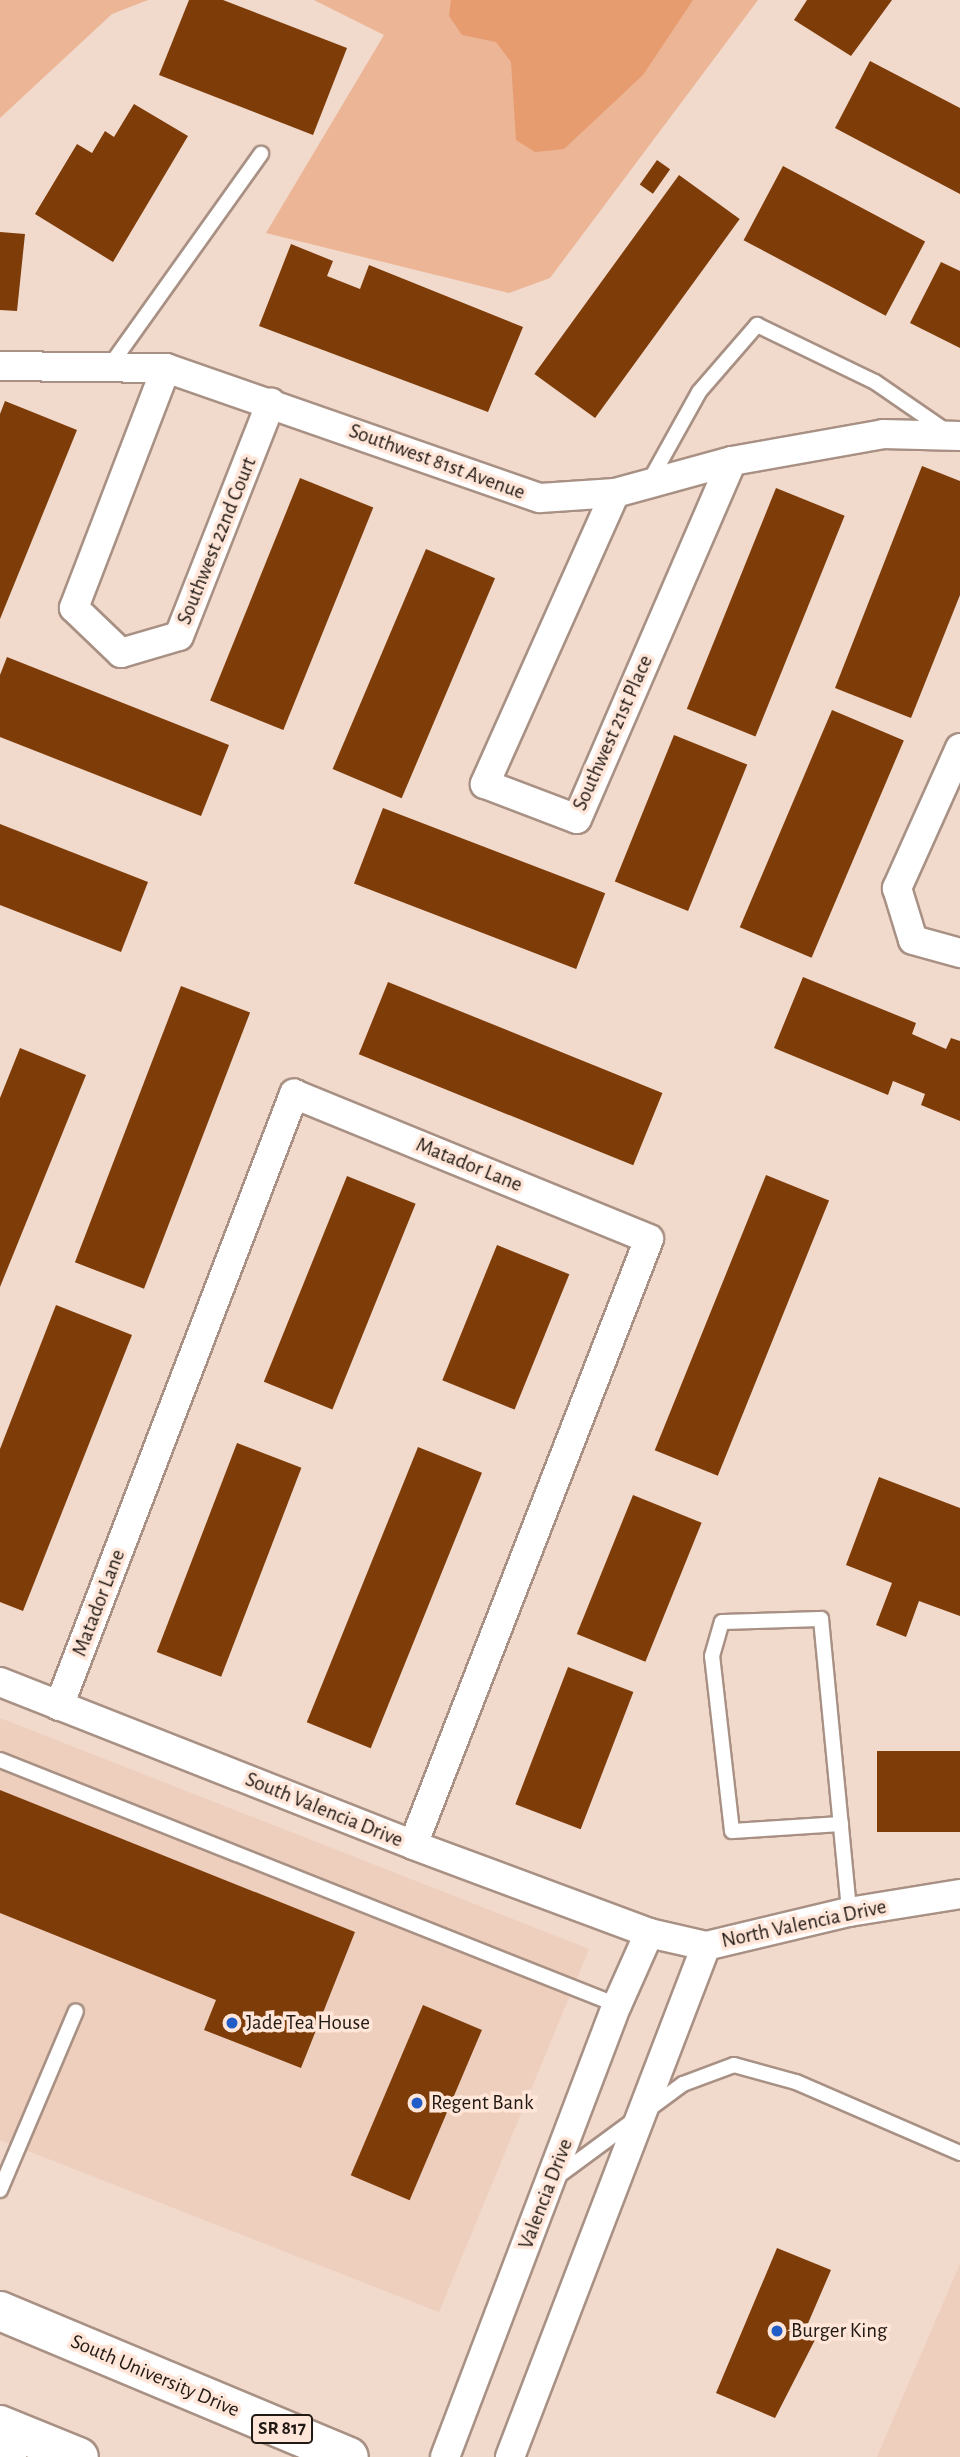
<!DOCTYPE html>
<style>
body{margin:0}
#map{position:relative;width:960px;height:2457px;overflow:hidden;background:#f1d9cb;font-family:"Alegreya Sans",sans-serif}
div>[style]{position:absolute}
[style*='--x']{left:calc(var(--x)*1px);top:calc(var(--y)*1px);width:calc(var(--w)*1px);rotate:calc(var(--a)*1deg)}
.built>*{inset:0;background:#eecebc}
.green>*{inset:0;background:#ecb596}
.water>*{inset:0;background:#e79c6f}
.building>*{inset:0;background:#7e3c09;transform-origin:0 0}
.roads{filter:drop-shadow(2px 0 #a89184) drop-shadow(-2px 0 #a89184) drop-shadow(0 2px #a89184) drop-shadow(0 -2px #a89184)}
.service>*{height:14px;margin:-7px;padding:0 7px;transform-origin:7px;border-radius:7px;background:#fff}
.minor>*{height:28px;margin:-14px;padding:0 14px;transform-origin:14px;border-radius:14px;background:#fff}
.primary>*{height:38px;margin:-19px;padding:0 19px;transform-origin:19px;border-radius:19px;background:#fff}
.motorway>*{height:38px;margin:-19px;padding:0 19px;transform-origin:19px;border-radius:19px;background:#fff}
.dots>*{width:19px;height:19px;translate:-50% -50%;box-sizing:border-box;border:4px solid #ffe6d8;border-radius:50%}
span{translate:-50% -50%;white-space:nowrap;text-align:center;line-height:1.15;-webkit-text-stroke:7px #ffe6d8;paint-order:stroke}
.shield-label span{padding:2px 5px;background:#ffe6d8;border:2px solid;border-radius:5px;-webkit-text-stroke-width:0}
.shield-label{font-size:19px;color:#211914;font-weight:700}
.street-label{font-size:21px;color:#211914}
.poi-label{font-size:21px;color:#211914}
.left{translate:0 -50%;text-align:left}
</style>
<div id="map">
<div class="built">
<div style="clip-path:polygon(0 1718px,589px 1949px,439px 2312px,0 2140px)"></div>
<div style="clip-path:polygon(960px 2264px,960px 2457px,877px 2457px)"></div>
</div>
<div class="green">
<div style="clip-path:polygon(0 0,148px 0,112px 14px,0 118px)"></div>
<div style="clip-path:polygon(314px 0,758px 0,550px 278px,509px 293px,266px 233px,384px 35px)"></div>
</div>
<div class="water">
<div style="clip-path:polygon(451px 0,693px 0,643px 75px,564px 149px,535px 152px,516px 140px,511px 62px,496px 42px,462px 35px,449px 16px)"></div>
</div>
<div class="building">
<div style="clip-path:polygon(189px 0,223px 0,347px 48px,313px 135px,159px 75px)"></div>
<div style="clip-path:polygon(807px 0,892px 0,851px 56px,794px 20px)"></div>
<div style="clip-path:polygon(870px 61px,960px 108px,960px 194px,835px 128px)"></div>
<div style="clip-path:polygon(134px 104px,188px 136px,113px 262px,35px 214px,77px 144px,92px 153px,105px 131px,114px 137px)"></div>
<div style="left:657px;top:160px;width:16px;height:30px;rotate:35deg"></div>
<div style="left:783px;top:166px;width:161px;height:84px;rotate:28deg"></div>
<div style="left:679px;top:175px;width:75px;height:246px;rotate:36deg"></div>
<div style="clip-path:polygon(0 232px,25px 234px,17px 311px,0 310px)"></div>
<div style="clip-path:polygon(291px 244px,333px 261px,327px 276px,360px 289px,369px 265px,523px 327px,488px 412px,259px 326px)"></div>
<div style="clip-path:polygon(941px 262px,960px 271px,960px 348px,910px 323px)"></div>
<div style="clip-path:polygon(5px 401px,77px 430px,0 619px,0 414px)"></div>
<div style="clip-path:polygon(922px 466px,960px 481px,960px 595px,911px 718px,835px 688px)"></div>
<div style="left:300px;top:478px;width:79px;height:240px;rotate:22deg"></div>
<div style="left:776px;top:488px;width:74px;height:238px;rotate:22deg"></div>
<div style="left:426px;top:549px;width:75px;height:239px;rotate:23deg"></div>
<div style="clip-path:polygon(7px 657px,229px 745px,201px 816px,0 737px,0 675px)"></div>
<div style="left:832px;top:710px;width:78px;height:236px;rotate:23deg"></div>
<div style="left:674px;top:735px;width:79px;height:158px;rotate:22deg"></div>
<div style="left:383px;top:808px;width:238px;height:81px;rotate:21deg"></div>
<div style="clip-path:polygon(0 824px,148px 882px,121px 952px,0 905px)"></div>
<div style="clip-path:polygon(803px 977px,916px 1023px,912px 1034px,946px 1049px,951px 1038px,960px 1041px,960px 1121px,921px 1105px,925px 1094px,893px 1081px,888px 1095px,774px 1048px)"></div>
<div style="left:388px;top:982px;width:296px;height:78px;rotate:22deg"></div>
<div style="left:181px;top:986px;width:74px;height:296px;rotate:21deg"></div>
<div style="clip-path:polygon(20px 1048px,86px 1075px,0 1287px,0 1098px)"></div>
<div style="left:766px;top:1175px;width:68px;height:297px;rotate:22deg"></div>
<div style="left:347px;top:1176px;width:74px;height:222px;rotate:22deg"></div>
<div style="left:497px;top:1245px;width:78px;height:146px;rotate:22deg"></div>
<div style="clip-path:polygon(56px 1305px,132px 1335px,23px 1611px,0 1602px,0 1449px)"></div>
<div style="left:237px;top:1443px;width:69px;height:224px;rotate:21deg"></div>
<div style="left:418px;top:1447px;width:69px;height:297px;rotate:22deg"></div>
<div style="clip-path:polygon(879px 1477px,960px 1508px,960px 1616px,919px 1601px,906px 1637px,876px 1625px,892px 1583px,846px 1565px)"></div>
<div style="left:633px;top:1495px;width:74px;height:150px;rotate:22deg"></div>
<div style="left:568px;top:1667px;width:70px;height:147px;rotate:21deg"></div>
<div style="left:960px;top:1751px;width:81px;height:83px;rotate:90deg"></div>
<div style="clip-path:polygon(0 1790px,355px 1932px,301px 2068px,204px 2030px,216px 2000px,0 1913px)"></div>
<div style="left:423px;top:2005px;width:64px;height:185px;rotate:23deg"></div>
<div style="clip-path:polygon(777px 2248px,831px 2270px,806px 2328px,818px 2334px,775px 2418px,716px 2393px)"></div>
</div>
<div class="roads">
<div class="service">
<div style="--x:109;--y:367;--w:262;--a:-54.5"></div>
<div style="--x:649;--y:482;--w:103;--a:-60.9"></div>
<div style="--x:699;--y:392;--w:89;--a:-49.1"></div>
<div style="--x:757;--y:325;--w:131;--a:25.8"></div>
<div style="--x:875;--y:382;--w:86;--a:34.6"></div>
<div style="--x:0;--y:1760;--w:664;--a:21.66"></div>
<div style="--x:841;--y:1824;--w:109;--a:176.3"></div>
<div style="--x:732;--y:1831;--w:176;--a:-96.5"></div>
<div style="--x:712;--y:1656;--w:35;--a:-74"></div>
<div style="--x:722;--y:1622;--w:99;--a:-1.7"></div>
<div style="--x:821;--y:1619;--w:294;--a:84.5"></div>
<div style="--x:558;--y:2176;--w:155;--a:-36.4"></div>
<div style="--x:683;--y:2084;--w:54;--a:-20.4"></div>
<div style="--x:734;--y:2065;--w:64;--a:15.3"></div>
<div style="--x:796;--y:2082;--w:179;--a:23.4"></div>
<div style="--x:0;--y:2190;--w:194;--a:-67"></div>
</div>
<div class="minor">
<div style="--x:0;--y:366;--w:166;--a:0.7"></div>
<div style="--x:166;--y:368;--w:396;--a:19.2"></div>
<div style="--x:540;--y:498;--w:75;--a:-3.8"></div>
<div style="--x:615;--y:493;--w:121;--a:-15.3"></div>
<div style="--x:732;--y:461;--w:153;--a:-10.1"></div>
<div style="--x:883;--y:434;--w:77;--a:1.5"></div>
<div style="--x:166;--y:368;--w:257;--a:111"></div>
<div style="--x:74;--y:608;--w:65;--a:43.8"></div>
<div style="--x:121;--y:653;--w:60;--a:-16.3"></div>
<div style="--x:179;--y:636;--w:251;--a:-68.5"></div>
<div style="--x:615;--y:493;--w:319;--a:114.1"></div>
<div style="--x:485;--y:784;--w:98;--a:20.8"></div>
<div style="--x:577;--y:819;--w:390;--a:-66.6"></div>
<div style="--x:960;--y:748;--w:154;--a:114.2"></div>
<div style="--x:897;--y:888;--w:54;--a:72.9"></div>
<div style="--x:913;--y:940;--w:49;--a:15.5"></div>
<div style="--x:0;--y:1682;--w:444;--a:21.5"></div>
<div style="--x:413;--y:1845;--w:252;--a:20.4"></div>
<div style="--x:649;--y:1933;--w:58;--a:12.8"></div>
<div style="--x:706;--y:1946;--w:147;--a:-13.4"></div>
<div style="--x:849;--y:1912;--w:112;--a:-9.2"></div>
<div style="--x:59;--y:1706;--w:656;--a:-68.99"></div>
<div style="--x:294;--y:1094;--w:383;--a:22.2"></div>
<div style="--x:649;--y:1239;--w:650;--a:111.28"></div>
<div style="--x:445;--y:2457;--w:484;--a:-69.2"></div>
<div style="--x:617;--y:2005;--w:79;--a:-66"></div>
<div style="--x:510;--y:2457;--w:547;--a:-69.02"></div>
</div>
<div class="primary">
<div style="--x:0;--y:2311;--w:378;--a:22.7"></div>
<div style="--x:0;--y:2425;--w:85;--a:22.1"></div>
</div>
<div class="motorway">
<div style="--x:0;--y:2452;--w:9;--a:36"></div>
</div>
</div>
<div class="dots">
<div style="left:232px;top:2023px;background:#215cc9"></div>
<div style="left:417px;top:2103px;background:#215cc9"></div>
<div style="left:777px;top:2331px;background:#215cc9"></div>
</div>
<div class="shield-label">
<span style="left:282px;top:2429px">SR 817</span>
</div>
<div class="street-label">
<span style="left:437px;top:462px;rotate:20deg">Southwest 81st Avenue</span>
<span style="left:217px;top:541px;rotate:-68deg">Southwest 22nd Court</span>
<span style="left:613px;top:733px;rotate:-66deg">Southwest 21st Place</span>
<span style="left:469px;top:1165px;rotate:22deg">Matador Lane</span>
<span style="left:99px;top:1603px;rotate:-69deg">Matador Lane</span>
<span style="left:324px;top:1810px;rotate:22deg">South Valencia Drive</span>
<span style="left:804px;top:1924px;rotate:-12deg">North Valencia Drive</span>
<span style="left:546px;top:2194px;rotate:-69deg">Valencia Drive</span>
<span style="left:155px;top:2376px;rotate:23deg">South University Drive</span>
</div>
<div class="poi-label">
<span class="left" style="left:246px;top:2023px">Jade Tea House</span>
<span class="left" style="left:431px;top:2103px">Regent Bank</span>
<span class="left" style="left:791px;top:2331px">Burger King</span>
</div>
</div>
